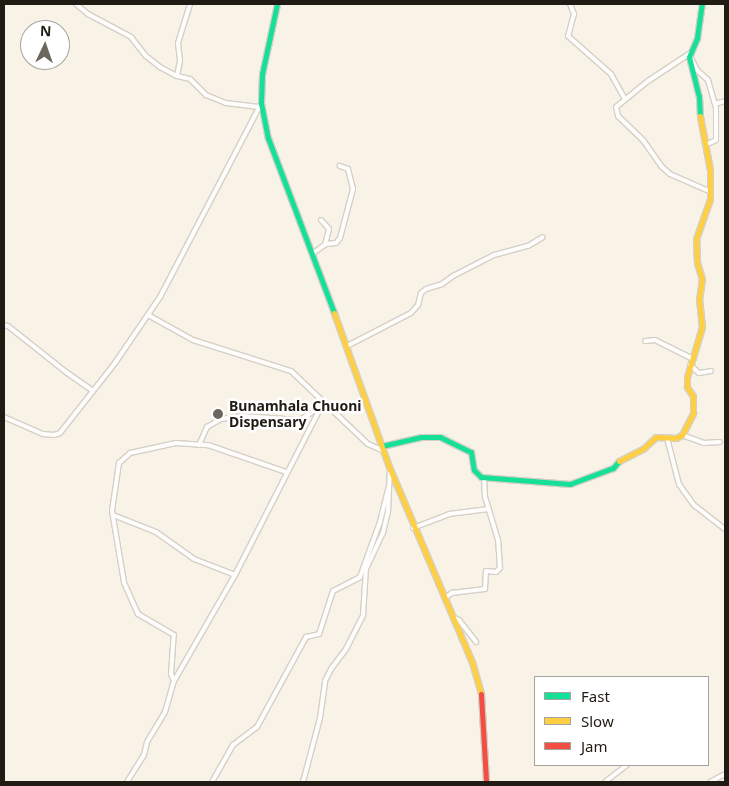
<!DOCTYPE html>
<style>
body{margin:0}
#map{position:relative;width:729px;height:786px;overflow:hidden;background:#f8f2e7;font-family:"Noto Sans",sans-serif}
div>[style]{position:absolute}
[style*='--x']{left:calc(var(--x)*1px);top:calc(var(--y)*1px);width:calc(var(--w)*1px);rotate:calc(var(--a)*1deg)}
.roads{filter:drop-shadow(1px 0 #d5d0c7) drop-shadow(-1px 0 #d5d0c7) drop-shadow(0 1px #d5d0c7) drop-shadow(0 -1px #d5d0c7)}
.street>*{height:4px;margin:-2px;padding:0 2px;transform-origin:2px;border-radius:2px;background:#fefdfb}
.fast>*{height:5px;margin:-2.5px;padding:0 2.5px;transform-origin:2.5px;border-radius:2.5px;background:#16e098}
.slow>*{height:5px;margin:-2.5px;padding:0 2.5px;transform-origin:2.5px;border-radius:2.5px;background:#ffcf43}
.jam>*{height:5px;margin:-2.5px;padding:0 2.5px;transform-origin:2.5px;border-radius:2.5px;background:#f24e42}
.dots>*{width:14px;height:14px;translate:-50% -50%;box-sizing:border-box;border:2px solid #fff;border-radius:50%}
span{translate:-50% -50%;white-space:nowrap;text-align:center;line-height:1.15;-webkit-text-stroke:5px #fff;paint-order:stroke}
.poi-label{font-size:14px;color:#201c13;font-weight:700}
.left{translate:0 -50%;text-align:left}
.frame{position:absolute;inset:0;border:5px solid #201c13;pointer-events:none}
.legend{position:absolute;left:534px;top:676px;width:175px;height:90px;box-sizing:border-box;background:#fff;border:1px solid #a6a4a1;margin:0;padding:6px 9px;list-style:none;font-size:15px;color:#201c13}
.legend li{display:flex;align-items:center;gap:10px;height:25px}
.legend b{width:25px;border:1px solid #a6a4a1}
.north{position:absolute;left:20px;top:20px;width:50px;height:50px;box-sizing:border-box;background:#fff;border:1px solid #a6a4a1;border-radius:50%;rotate:3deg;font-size:14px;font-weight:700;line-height:20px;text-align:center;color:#201c13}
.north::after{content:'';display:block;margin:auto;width:18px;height:22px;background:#6c675d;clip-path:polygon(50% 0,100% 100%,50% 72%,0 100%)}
</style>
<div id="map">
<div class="roads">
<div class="street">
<div style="--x:76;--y:4;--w:16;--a:40"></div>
<div style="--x:88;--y:14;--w:49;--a:28.1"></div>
<div style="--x:131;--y:37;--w:24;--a:52"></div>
<div style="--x:146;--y:56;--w:18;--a:38"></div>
<div style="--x:160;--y:67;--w:19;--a:28"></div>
<div style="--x:177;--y:76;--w:13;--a:13"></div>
<div style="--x:190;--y:79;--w:23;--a:45"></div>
<div style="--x:206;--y:95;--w:22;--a:22"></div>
<div style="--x:226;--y:103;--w:33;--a:7"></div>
<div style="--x:570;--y:4;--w:11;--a:68"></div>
<div style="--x:574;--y:14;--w:23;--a:105"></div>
<div style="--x:568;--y:36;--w:57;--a:41.5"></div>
<div style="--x:611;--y:74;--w:29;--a:61"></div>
<div style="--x:177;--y:76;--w:16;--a:-79"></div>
<div style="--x:180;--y:60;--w:17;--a:-97"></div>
<div style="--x:178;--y:43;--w:41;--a:-72.9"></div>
<div style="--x:715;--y:104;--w:10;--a:-17"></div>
<div style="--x:705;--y:145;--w:12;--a:-24"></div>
<div style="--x:716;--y:140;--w:32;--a:-90"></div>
<div style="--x:716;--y:108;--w:29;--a:-106"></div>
<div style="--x:708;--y:80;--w:15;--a:-138"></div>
<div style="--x:697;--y:70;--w:18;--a:-117"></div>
<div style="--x:689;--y:54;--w:49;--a:146.6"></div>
<div style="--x:648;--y:81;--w:41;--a:140.9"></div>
<div style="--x:616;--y:107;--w:9;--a:77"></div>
<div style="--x:618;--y:116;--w:35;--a:44"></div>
<div style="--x:643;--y:140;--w:32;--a:55"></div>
<div style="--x:661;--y:166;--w:12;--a:42"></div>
<div style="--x:670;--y:174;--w:43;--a:23.6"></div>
<div style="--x:321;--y:220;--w:12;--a:48"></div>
<div style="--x:329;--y:229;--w:16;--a:104"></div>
<div style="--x:312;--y:254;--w:17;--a:-36"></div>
<div style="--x:326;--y:244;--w:10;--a:-6"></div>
<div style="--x:336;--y:243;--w:6;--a:-51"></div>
<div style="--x:340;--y:238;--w:51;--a:-75.1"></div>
<div style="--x:353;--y:189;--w:21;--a:-104"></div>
<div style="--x:348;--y:169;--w:9;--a:-159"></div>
<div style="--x:148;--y:315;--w:51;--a:29.1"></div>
<div style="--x:193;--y:340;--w:103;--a:17.6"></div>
<div style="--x:291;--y:371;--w:106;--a:43.5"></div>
<div style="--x:368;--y:444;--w:17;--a:24"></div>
<div style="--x:4;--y:325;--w:4;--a:14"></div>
<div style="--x:8;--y:326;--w:74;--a:38.4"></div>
<div style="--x:66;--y:372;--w:32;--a:35"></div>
<div style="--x:645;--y:341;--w:10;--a:-6"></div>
<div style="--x:655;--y:340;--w:40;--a:26.6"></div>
<div style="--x:347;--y:346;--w:72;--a:-27.3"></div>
<div style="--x:411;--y:313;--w:11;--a:-49"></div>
<div style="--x:418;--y:305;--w:12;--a:-76"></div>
<div style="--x:421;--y:293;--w:6;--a:-39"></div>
<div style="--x:426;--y:289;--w:17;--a:-17"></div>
<div style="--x:442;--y:284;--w:14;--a:-36"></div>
<div style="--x:453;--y:276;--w:46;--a:-27.1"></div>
<div style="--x:494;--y:255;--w:35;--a:-15"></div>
<div style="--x:528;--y:246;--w:17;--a:-31"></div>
<div style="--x:690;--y:365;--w:12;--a:42"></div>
<div style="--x:699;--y:373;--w:12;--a:-9"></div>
<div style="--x:4;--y:417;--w:43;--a:23.6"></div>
<div style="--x:43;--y:434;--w:11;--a:5"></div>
<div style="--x:54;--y:435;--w:6;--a:-18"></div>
<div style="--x:60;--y:433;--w:89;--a:-51.8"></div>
<div style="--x:115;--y:363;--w:80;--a:-55.7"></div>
<div style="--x:160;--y:297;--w:218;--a:-62.4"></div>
<div style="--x:682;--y:435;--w:23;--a:20"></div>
<div style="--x:704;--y:443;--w:16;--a:-4"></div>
<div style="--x:667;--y:438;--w:48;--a:75.4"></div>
<div style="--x:679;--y:484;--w:7;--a:56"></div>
<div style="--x:683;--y:490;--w:19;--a:54"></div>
<div style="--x:694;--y:505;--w:39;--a:38"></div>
<div style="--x:199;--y:445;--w:20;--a:-66"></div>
<div style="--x:207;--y:427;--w:16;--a:-30"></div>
<div style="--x:221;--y:419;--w:21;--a:-8"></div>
<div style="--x:242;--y:416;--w:58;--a:3.9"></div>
<div style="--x:300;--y:420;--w:24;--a:-33"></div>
<div style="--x:113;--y:515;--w:46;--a:21.6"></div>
<div style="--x:156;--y:532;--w:47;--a:35.4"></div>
<div style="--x:194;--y:559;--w:44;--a:21.3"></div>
<div style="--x:413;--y:528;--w:39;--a:-21"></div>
<div style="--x:449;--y:514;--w:40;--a:-7.1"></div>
<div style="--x:445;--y:598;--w:9;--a:-36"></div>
<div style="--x:452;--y:593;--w:33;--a:-7"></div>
<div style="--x:485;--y:589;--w:18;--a:-87"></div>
<div style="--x:486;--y:571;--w:10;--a:6"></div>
<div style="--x:496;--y:572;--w:6;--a:-45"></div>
<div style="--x:500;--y:568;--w:28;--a:-94"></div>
<div style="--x:498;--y:540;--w:45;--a:-106.8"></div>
<div style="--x:485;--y:497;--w:19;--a:-93"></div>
<div style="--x:453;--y:617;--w:7;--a:27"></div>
<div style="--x:459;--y:620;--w:28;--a:52"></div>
<div style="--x:174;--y:681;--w:8;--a:-113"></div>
<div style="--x:171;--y:674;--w:39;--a:-86"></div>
<div style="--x:174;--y:635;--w:42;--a:-149.7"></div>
<div style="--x:138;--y:614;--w:35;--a:-114"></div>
<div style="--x:124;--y:582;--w:72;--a:-99.6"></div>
<div style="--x:112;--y:511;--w:49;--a:-81.7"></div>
<div style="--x:119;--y:463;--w:15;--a:-42"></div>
<div style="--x:130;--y:453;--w:47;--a:-12.3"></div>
<div style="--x:176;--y:443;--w:32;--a:4"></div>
<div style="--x:208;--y:445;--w:83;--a:19.1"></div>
<div style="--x:127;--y:782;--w:32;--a:-58"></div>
<div style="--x:144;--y:755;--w:13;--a:-77"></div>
<div style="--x:147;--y:742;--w:35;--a:-59"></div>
<div style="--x:165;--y:712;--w:32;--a:-74"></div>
<div style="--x:174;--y:681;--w:122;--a:-60.1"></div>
<div style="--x:235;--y:575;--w:193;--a:-62.9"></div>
<div style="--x:212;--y:782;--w:43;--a:-60.4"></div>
<div style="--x:233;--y:745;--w:30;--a:-37"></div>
<div style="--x:257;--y:727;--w:102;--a:-61.4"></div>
<div style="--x:306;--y:637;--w:13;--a:-13"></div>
<div style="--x:319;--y:634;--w:45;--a:-72"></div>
<div style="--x:333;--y:591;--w:30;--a:-27"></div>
<div style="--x:360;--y:577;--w:59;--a:-70"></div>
<div style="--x:380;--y:522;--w:36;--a:-76"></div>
<div style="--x:303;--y:782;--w:66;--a:-75.1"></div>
<div style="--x:320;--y:718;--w:37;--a:-82"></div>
<div style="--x:325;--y:681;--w:13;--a:-63"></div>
<div style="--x:331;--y:669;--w:25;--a:-53"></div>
<div style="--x:346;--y:649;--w:38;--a:-63"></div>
<div style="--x:363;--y:615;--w:46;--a:-86.3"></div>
<div style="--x:366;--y:569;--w:40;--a:-65"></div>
<div style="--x:383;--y:533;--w:22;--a:-77"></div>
<div style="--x:388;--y:512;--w:43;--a:-87.3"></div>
<div style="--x:605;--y:782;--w:28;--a:-38"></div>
<div style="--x:710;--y:782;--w:17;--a:-28"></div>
</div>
<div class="fast">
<div style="--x:277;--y:4;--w:72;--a:102.1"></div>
<div style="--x:262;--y:74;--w:29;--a:92"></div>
<div style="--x:261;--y:103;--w:36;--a:79"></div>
<div style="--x:268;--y:138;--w:187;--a:69.3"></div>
<div style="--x:700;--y:116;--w:19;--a:-93"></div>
<div style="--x:699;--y:97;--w:41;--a:-104"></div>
<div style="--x:689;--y:57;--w:21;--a:-67"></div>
<div style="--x:697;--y:38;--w:34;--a:-82"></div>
<div style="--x:382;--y:446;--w:40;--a:-13"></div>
<div style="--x:421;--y:437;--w:19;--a:0"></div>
<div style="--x:440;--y:437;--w:34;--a:26"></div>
<div style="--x:471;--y:452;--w:18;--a:81"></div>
<div style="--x:474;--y:470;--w:10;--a:45"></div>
<div style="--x:481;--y:477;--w:89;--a:4.5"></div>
<div style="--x:570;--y:484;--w:46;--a:-20.4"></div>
<div style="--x:613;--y:468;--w:9;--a:-49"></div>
</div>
<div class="slow">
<div style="--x:334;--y:313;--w:166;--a:70.3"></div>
<div style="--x:390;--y:469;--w:210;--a:67"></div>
<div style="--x:472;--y:662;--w:33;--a:74"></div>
<div style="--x:619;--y:461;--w:28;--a:-27"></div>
<div style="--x:644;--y:448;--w:16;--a:-43"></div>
<div style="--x:656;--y:437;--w:20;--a:3"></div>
<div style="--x:676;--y:438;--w:7;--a:-27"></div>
<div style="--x:682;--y:435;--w:25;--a:-63"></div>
<div style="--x:693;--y:413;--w:17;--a:-90"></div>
<div style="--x:693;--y:396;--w:11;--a:-124"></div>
<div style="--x:687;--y:387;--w:10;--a:-90"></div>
<div style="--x:687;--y:377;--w:52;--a:-73.3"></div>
<div style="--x:702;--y:327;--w:27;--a:-96"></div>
<div style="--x:699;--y:300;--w:21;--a:-82"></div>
<div style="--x:702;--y:279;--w:17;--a:-107"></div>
<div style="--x:697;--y:263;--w:24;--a:-92"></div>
<div style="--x:696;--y:239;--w:42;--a:-70.7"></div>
<div style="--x:710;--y:199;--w:29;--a:-90"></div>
<div style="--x:710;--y:170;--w:55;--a:-100.5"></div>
</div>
<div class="jam">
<div style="--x:481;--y:694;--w:88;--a:86.7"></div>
</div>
</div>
<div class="dots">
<div style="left:218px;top:414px;background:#6c675d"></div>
</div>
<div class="poi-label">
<span class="left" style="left:229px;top:414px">Bunamhala Chuoni<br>Dispensary</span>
</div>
<div class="frame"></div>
<ul class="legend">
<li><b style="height:6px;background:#16e098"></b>Fast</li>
<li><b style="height:6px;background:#ffcf43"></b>Slow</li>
<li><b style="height:6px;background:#f24e42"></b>Jam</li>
</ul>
<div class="north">N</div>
</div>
